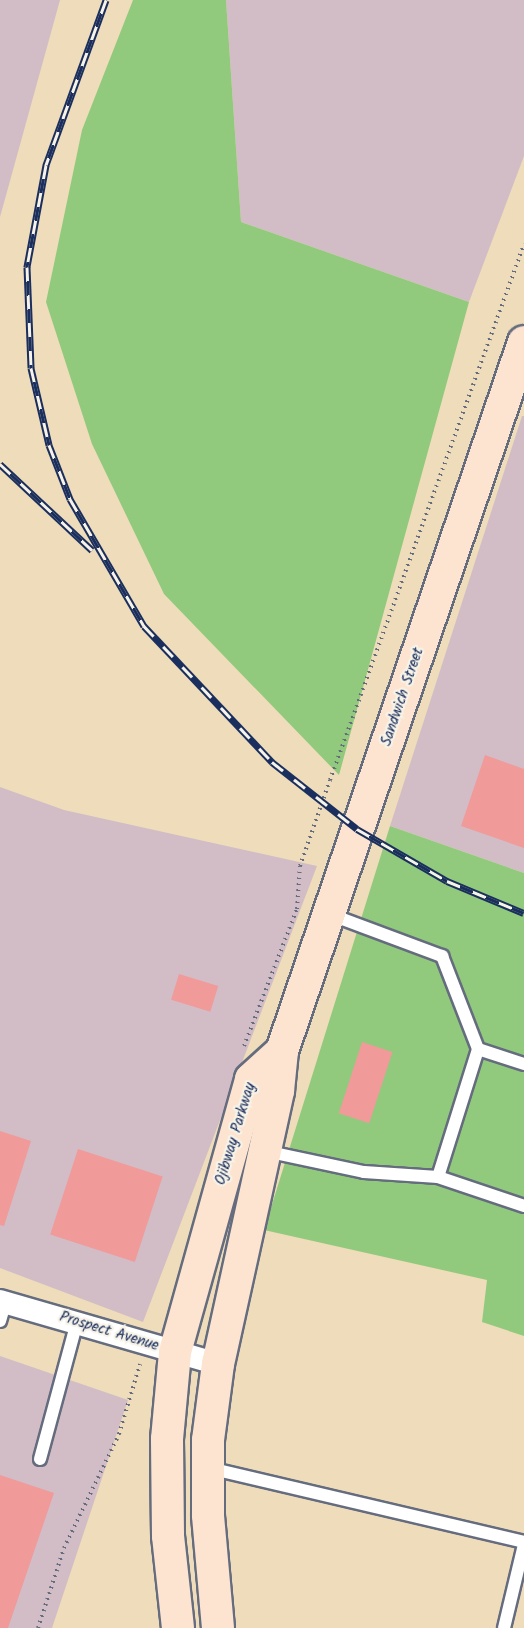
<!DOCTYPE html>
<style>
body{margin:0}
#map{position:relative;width:524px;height:1628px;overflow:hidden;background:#eedcba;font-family:Kalam,sans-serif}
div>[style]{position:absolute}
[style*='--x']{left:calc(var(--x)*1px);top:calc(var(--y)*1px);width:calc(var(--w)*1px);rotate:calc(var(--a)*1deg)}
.industrial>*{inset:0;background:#d2bdc6}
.green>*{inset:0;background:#92ca7d}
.building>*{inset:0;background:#f09a9a;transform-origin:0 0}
.path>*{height:4px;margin-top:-2px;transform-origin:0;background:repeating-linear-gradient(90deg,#656c7e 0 1.5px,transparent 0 6px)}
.roads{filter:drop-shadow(2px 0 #656c7e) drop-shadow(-2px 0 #656c7e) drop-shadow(0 2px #656c7e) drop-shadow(0 -2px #656c7e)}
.lane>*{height:12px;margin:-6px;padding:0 6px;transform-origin:6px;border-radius:6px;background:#fff}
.street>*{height:22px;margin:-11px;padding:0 11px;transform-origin:11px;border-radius:11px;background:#fff}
.secondary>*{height:32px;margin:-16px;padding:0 16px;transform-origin:16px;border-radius:16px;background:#fde4d0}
.rail>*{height:7px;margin-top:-3.5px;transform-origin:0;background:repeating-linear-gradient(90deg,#f7f3e8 0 14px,#1b2f5e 0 28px);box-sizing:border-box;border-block:2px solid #1b2f5e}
span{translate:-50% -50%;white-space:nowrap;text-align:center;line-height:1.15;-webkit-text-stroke:4.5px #f7f3e8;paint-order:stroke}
.street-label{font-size:15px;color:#1b2f5e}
</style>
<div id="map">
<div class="industrial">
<div style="clip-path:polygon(0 0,60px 0,0 217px)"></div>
<div style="clip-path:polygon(226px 0,524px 0,524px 156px,469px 302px,241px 222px)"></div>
<div style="clip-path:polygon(522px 416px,524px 416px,524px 873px,390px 826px)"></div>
<div style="clip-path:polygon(0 787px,64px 810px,317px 866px,143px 1322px,0 1268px)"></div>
<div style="clip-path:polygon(0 1356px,128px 1400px,52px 1628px,0 1628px)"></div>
</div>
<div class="green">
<div style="clip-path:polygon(133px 0,226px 0,241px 222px,469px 302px,339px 775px,164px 594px,92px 444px,46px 302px,82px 130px)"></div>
<div style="clip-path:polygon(390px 826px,524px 873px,524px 1336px,482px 1322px,487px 1280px,264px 1230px)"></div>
</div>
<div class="building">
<div style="clip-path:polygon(485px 755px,524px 769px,524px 848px,461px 826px)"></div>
<div style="left:179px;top:974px;width:41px;height:27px;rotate:17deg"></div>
<div style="left:362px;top:1042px;width:32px;height:75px;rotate:18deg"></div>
<div style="clip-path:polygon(0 1131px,31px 1141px,4px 1226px,0 1225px)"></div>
<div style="left:78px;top:1149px;width:89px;height:90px;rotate:18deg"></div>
<div style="clip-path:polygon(0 1475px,54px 1493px,8px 1628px,0 1628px)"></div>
</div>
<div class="path">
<div style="--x:244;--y:1046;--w:147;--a:-68.9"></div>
<div style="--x:297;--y:909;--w:43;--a:-86"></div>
<div style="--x:300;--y:866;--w:91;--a:-70.8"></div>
<div style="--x:330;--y:780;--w:570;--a:-70.1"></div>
<div style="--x:38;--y:1628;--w:84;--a:-72"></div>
<div style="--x:64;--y:1548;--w:127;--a:-64.2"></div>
<div style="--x:119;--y:1434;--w:73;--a:-73.3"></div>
</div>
<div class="roads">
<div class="lane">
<div style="--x:329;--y:914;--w:121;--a:20.4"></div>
<div style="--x:442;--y:956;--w:100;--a:68.8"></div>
<div style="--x:265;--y:1151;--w:101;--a:12"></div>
<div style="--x:364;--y:1172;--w:74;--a:3.9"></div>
<div style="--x:438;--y:1177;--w:91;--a:18.6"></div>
<div style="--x:438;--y:1177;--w:134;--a:-72.6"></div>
<div style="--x:478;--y:1049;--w:48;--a:18.1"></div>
<div style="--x:0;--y:1321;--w:19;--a:-74"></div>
<div style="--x:40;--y:1459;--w:142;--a:-74.9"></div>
<div style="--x:209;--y:1468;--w:324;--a:13.2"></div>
<div style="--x:504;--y:1628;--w:85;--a:-76.5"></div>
</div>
<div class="street">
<div style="--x:0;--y:1301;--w:227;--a:16.1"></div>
</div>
<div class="secondary">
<div style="--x:178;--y:1628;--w:93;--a:-96.2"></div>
<div style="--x:168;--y:1536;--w:97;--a:-90.6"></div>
<div style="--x:167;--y:1439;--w:87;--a:-84.7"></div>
<div style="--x:175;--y:1352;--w:283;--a:-74.4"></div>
<div style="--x:251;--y:1079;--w:42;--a:-42.1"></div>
<div style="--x:218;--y:1628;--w:113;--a:-95.1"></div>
<div style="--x:208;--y:1515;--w:75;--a:-90"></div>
<div style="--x:208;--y:1440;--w:77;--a:-82.5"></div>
<div style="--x:218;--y:1364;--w:280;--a:-77.6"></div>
<div style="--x:278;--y:1091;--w:40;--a:-84.3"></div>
<div style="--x:282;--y:1051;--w:749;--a:-71.15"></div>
</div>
</div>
<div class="rail">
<div style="--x:106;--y:0;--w:176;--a:110"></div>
<div style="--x:46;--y:165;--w:104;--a:100.6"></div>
<div style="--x:27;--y:267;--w:101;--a:87.7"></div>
<div style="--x:31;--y:368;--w:79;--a:76.8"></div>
<div style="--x:49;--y:445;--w:58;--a:68.7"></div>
<div style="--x:70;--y:499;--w:147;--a:59.8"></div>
<div style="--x:144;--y:626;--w:187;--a:46.7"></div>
<div style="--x:272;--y:762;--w:108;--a:38.2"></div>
<div style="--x:357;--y:829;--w:104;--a:30"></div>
<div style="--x:447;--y:881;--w:83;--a:22.6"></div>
<div style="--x:0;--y:464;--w:126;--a:43.1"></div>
</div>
<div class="street-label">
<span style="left:403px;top:697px;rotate:-71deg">Sandwich Street</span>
<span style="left:236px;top:1134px;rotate:-73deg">Ojibway Parkway</span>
<span style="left:109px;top:1332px;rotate:17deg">Prospect Avenue</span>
</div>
</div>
